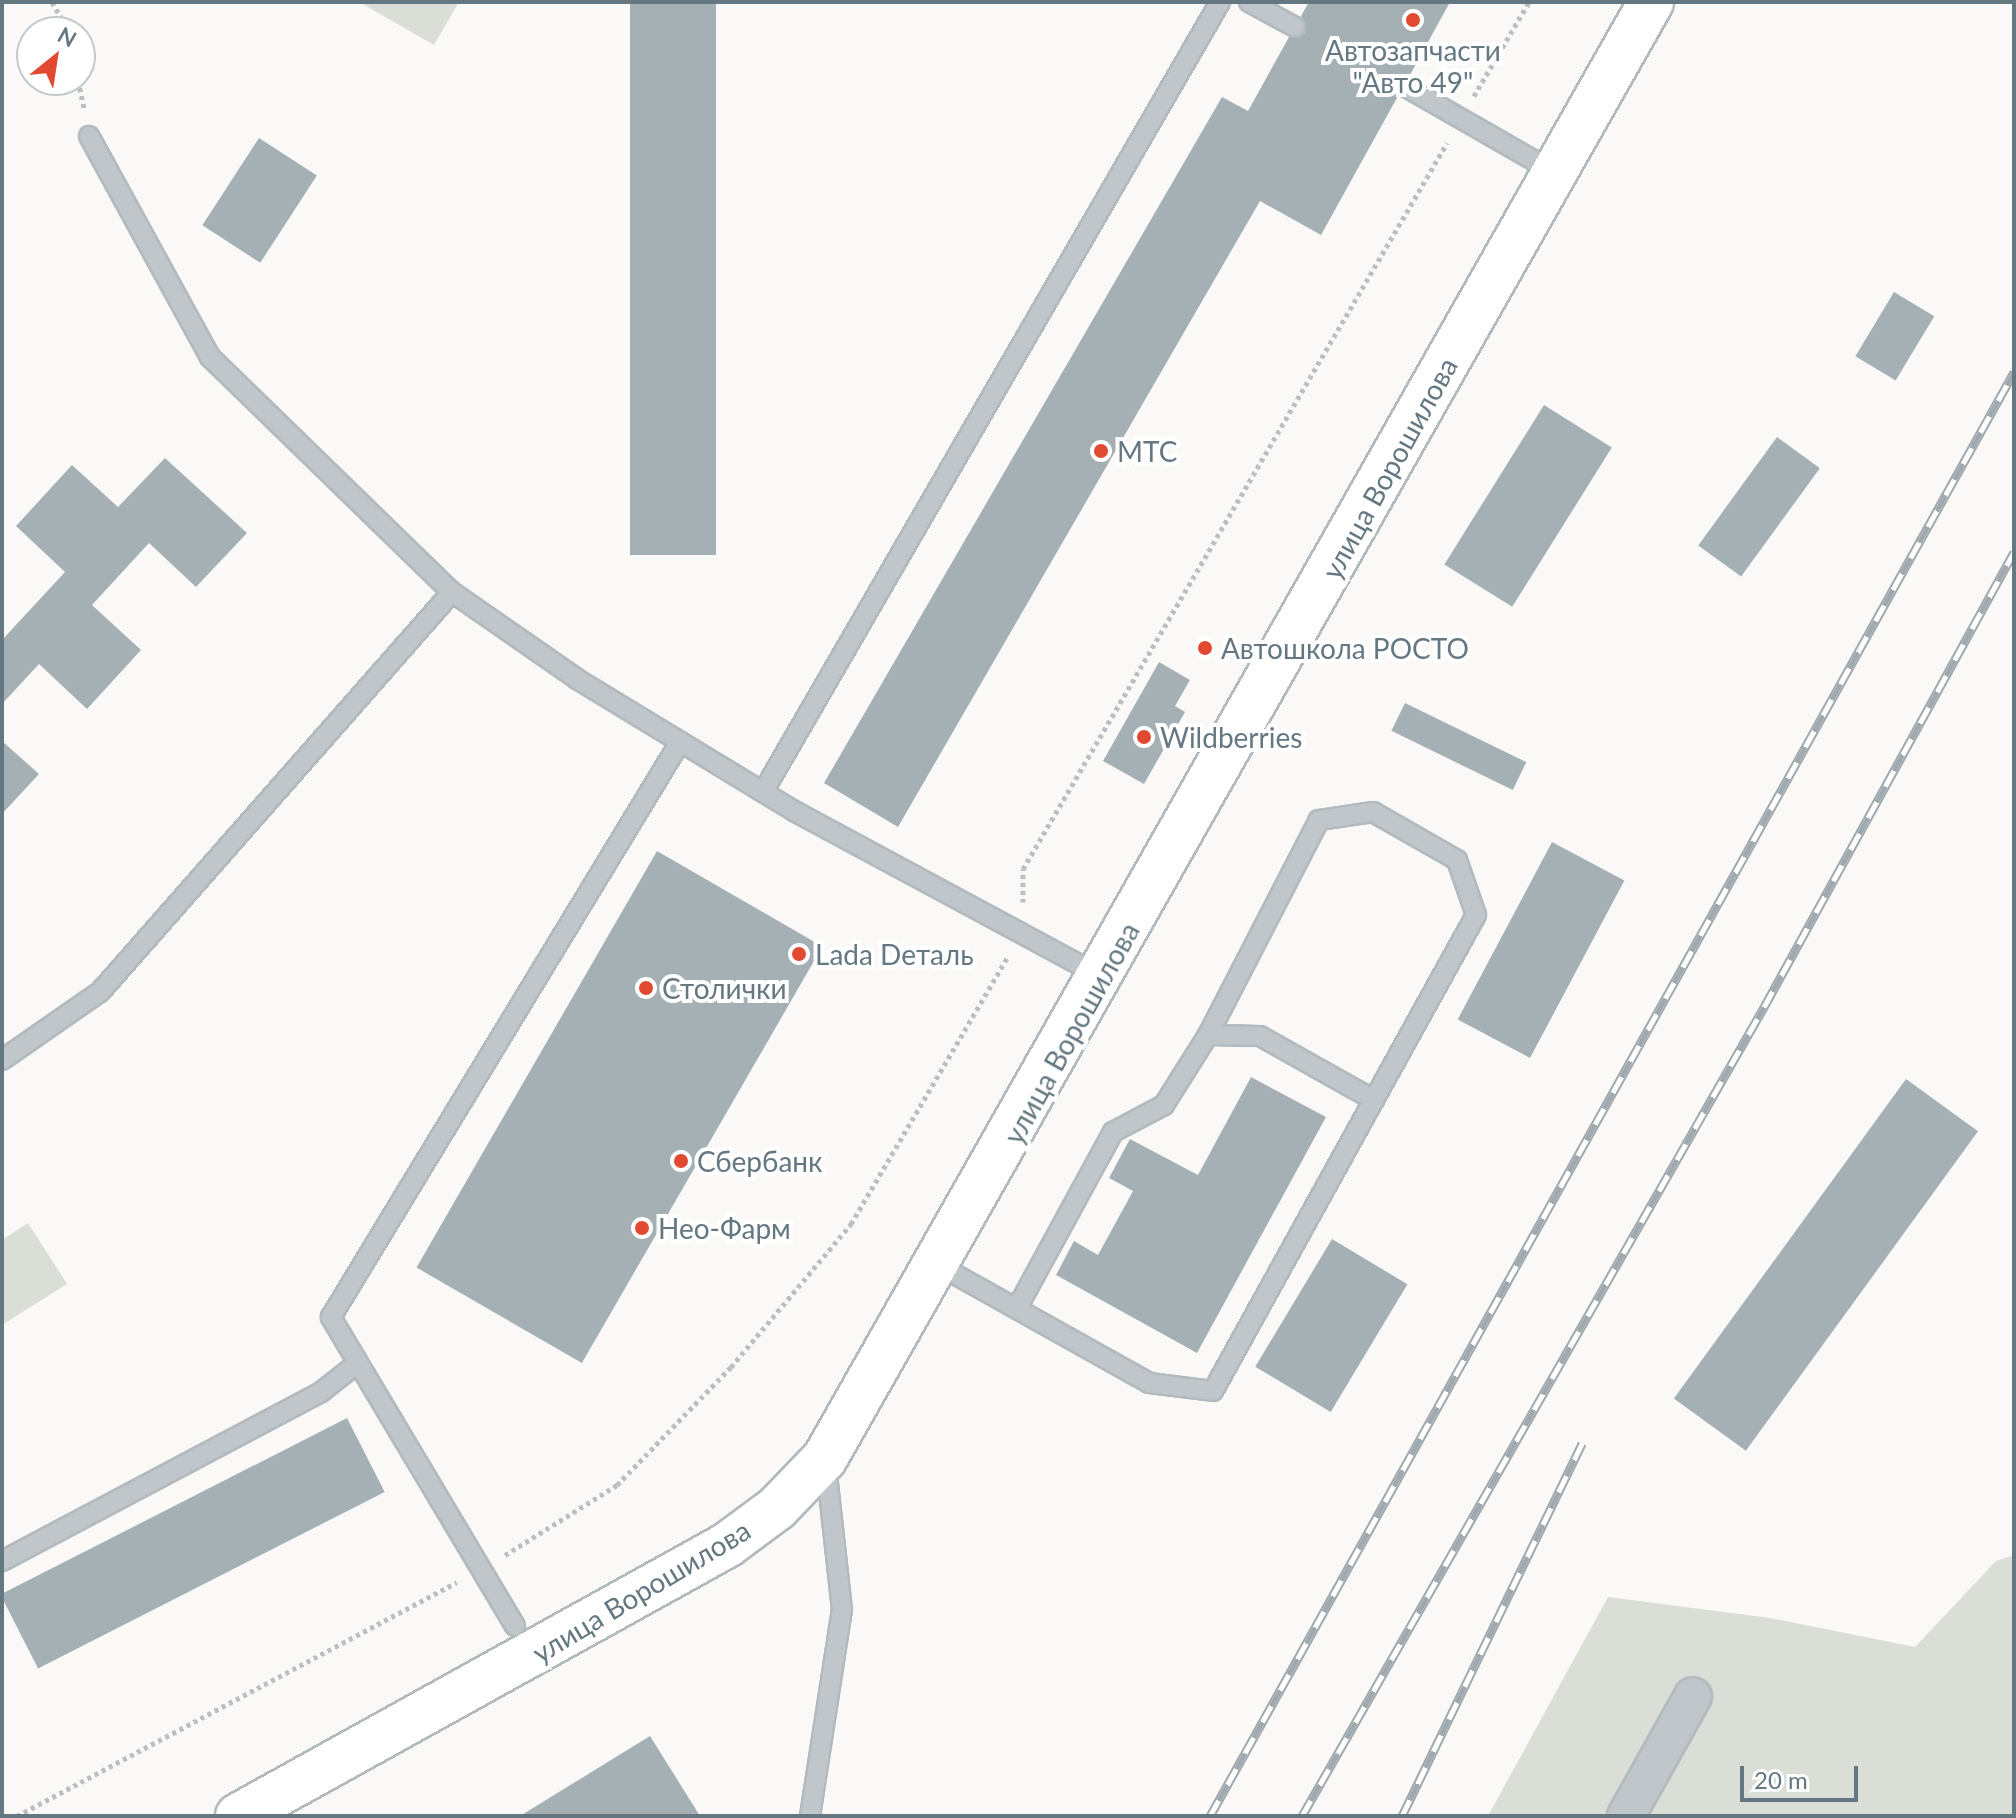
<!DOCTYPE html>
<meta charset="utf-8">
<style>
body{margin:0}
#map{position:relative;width:2016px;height:1818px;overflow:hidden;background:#faf9f7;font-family:Lato,sans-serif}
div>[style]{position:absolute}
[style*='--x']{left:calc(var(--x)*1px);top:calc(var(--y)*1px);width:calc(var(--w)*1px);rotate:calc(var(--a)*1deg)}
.green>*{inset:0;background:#daded7}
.building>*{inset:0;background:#a5b0b5;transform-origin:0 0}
.path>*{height:5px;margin-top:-2.5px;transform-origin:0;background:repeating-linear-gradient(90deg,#bbbfc2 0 4px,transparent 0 8px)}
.roads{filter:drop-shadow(2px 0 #b3babe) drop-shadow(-2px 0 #b3babe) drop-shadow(0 2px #b3babe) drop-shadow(0 -2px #b3babe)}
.lane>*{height:18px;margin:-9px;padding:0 9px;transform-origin:9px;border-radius:9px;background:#c1c6ca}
.street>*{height:36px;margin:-18px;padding:0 18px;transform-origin:18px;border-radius:18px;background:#c1c6ca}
.secondary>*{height:44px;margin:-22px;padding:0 22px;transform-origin:22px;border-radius:22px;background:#fff}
.rail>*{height:9px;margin-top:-4.5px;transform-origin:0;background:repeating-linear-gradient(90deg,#fff 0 18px,#a0a9ae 0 36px);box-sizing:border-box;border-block:2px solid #a0a9ae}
.dots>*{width:22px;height:22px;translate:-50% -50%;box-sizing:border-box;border:4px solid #fff;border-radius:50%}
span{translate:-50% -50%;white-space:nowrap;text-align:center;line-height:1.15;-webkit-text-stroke:8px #fff;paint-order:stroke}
.poi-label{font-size:28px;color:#657882}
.left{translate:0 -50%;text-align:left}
.street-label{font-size:28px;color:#657882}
.frame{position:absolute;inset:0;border:4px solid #657882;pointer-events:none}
.north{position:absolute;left:16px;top:16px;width:80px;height:80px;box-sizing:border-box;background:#fff;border:2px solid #c1c9cd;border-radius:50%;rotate:30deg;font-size:22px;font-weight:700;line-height:32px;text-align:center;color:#657882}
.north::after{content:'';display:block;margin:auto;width:28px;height:36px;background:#e14930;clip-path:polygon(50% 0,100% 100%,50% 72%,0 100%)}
.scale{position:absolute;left:1740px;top:1766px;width:118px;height:36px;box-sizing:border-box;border:4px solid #657882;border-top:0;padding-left:10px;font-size:24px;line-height:28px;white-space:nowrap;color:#657882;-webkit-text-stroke:6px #fff;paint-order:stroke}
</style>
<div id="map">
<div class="green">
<div style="clip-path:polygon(359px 2px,459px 2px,434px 45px)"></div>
<div style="clip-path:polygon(28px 1223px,67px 1284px,2px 1325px,2px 1240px)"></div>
<div style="clip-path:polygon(2014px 1555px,2014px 1816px,1488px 1816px,1608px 1597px,1770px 1618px,1915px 1647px,1996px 1561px)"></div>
</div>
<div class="building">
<div style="left:630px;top:2px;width:86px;height:553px"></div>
<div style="clip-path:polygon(1309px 2px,1450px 2px,1410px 75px,1393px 81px,1398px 96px,1321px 235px,1260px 201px,898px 827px,824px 783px,1222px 97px,1248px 111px,1289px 37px,1305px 33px,1301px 16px)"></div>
<div style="left:259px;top:138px;width:69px;height:104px;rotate:33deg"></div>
<div style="left:1894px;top:292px;width:47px;height:75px;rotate:31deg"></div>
<div style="left:1544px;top:405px;width:80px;height:188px;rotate:32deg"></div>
<div style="left:1777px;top:437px;width:53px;height:134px;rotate:36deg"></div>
<div style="clip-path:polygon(165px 458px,247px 533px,196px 587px,149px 543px,92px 605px,141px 650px,87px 709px,39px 664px,2px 704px,2px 640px,65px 572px,16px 526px,72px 465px,118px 507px)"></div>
<div style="clip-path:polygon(1159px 662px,1190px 680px,1175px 706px,1185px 712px,1144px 784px,1103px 761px)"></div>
<div style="left:1405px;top:703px;width:135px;height:31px;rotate:26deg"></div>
<div style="clip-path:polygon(2px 741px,39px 774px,2px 814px)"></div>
<div style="left:1552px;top:842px;width:82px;height:201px;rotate:28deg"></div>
<div style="left:657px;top:851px;width:191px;height:481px;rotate:30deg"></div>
<div style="clip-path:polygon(1251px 1077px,1326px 1117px,1197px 1353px,1056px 1275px,1074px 1241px,1098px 1255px,1133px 1191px,1109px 1178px,1130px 1139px,1198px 1175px)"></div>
<div style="left:1906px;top:1079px;width:89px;height:395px;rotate:36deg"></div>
<div style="left:1332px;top:1239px;width:88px;height:149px;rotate:31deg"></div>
<div style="left:347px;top:1418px;width:83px;height:389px;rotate:63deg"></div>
<div style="clip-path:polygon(650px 1736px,700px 1816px,520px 1816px)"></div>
</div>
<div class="path">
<div style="--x:52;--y:2;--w:34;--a:60"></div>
<div style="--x:78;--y:80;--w:29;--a:78"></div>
<div style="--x:1474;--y:96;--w:109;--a:-59.7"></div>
<div style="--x:1023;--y:902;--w:33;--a:-90"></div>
<div style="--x:1023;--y:869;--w:841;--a:-59.71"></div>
<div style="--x:505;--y:1555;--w:132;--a:-32"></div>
<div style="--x:617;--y:1485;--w:164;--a:-46"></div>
<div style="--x:731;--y:1367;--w:187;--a:-50"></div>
<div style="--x:851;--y:1224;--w:311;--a:-59.6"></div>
<div style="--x:17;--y:1816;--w:498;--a:-28"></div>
</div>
<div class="roads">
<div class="lane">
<div style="--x:1249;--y:2;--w:52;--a:28.5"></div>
<div style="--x:1404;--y:86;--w:173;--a:29.8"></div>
<div style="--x:89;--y:136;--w:252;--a:61.3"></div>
<div style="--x:210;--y:357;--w:337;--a:44.2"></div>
<div style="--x:452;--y:592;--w:152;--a:34.8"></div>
<div style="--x:577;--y:679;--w:256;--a:31.3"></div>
<div style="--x:796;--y:812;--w:345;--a:28.3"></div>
<div style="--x:763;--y:792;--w:913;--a:-59.95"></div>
<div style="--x:1208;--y:1035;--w:52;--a:1.1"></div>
<div style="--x:1260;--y:1036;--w:131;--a:29.3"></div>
<div style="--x:2;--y:1060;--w:119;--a:-34.8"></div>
<div style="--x:100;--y:992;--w:533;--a:-48.65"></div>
<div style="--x:940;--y:1266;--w:240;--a:29.2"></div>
<div style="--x:1149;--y:1383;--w:64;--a:7.1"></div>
<div style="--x:1213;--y:1391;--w:544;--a:-61.08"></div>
<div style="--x:1476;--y:915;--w:58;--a:-109.1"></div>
<div style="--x:1457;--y:860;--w:97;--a:-150.3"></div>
<div style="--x:1373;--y:812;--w:55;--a:171.6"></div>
<div style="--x:1319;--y:820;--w:242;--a:117.3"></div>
<div style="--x:1208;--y:1035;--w:83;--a:122.2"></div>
<div style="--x:1164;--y:1105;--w:58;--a:152.1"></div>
<div style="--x:1113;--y:1132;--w:200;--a:118.6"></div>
<div style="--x:2;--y:1561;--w:361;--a:-27.9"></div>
<div style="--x:321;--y:1392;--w:47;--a:-38.1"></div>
<div style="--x:515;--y:1626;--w:360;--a:-120.8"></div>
<div style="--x:331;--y:1317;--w:673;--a:-58.74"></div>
<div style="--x:810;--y:1816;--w:208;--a:-81.2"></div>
<div style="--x:842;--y:1610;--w:147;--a:-96.3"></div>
</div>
<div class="street">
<div style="--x:1626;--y:1816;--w:137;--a:-60.8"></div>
</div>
<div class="secondary">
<div style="--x:238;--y:1816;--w:559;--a:-28.99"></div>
<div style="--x:727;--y:1545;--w:62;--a:-36.5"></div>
<div style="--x:777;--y:1508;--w:69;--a:-46.2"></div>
<div style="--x:825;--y:1458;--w:1674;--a:-60.43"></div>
</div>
</div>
<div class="rail">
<div style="--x:1210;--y:1816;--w:1653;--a:-60.89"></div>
<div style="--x:1302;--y:1816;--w:932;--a:-60.27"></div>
<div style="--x:1764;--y:1007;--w:519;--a:-61.21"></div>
<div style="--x:1402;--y:1816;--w:414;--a:-64.2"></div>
</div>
<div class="dots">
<div style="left:1413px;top:20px;background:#e14930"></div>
<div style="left:1101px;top:451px;background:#e14930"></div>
<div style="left:1205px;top:648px;background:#e14930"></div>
<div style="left:1144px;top:737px;background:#e14930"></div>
<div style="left:799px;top:954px;background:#e14930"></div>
<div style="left:646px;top:988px;background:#e14930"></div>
<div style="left:681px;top:1161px;background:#e14930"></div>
<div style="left:642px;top:1228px;background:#e14930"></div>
</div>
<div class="poi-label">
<span style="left:1413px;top:66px">Автозапчасти<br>"Авто 49"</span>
<span class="left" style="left:1117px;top:451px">МТС</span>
<span class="left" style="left:1221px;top:648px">Автошкола РОСТО</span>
<span class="left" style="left:1160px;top:737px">Wildberries</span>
<span class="left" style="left:815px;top:954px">Lada Dеталь</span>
<span class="left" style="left:662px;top:988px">Столички</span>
<span class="left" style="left:697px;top:1161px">Сбербанк</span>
<span class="left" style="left:658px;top:1228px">Нео-Фарм</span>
</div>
<div class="street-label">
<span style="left:1389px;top:468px;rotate:-61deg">улица Ворошилова</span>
<span style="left:1071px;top:1033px;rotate:-61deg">улица Ворошилова</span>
<span style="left:641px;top:1591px;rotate:-31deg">улица Ворошилова</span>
</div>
<div class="frame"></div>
<div class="north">N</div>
<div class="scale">20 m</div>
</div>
